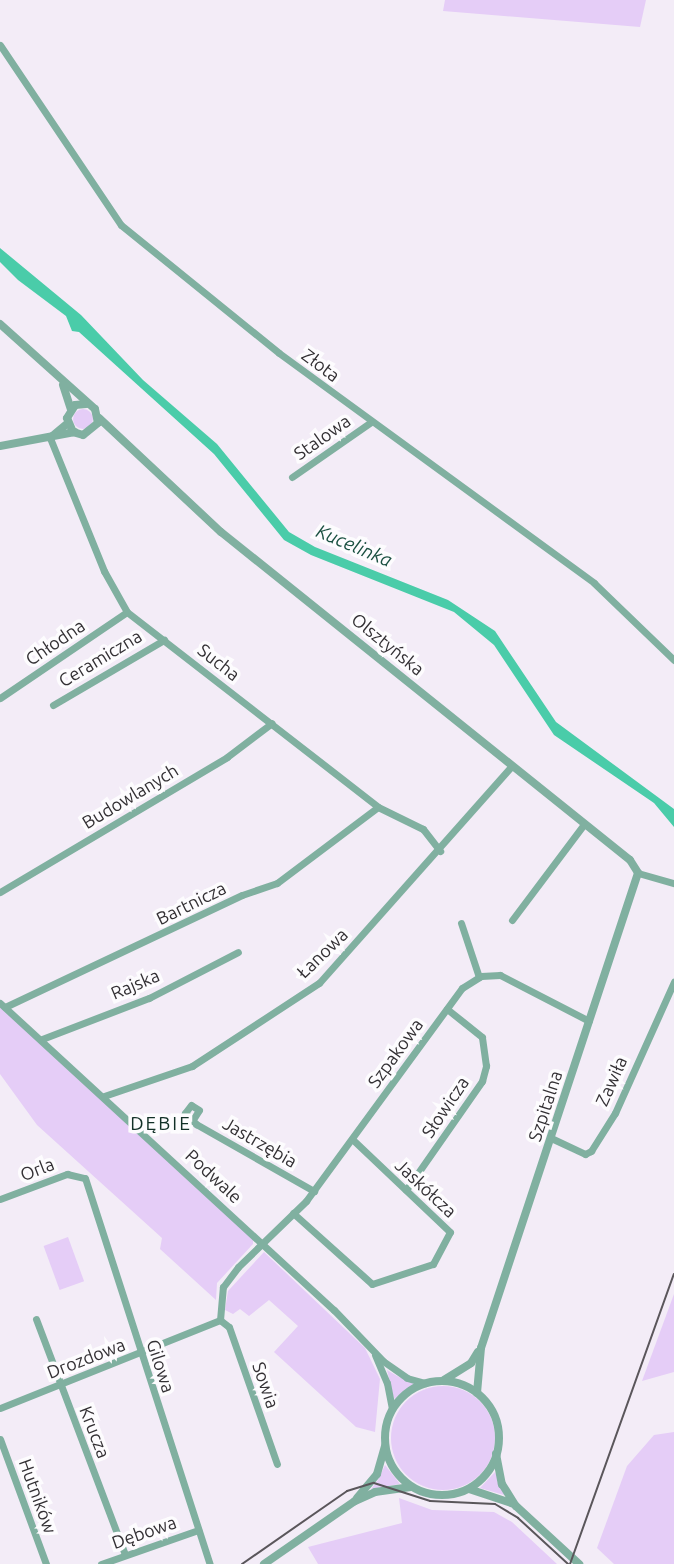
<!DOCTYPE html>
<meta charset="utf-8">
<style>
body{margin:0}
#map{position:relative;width:674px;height:1564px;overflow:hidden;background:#f3ecf7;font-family:Ubuntu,sans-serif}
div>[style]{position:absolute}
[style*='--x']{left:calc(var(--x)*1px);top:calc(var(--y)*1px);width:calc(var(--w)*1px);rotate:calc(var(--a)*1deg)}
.green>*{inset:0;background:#e5cdf7;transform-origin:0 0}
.round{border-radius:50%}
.water>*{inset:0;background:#4acca9}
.minor>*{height:7px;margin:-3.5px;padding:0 3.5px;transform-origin:3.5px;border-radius:3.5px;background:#80b0a0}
.tertiary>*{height:8px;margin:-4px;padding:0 4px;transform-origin:4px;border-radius:4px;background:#80b0a0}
.tertiary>.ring{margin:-4px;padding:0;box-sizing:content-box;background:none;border:8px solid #80b0a0;border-radius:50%}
.tram>*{height:2px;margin:-1px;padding:0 1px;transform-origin:1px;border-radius:1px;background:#5a565b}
.rail>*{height:2px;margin:-1px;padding:0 1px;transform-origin:1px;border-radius:1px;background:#5a565b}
span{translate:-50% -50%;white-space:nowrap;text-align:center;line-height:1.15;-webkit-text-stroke:7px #fdfcfe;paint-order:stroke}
.street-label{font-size:18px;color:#333034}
.water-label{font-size:19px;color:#1a5041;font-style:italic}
.neighbourhood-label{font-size:19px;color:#123027;letter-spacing:2px}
</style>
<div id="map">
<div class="green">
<div style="clip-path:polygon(445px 0,646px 0,640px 27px,443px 11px)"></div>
<div class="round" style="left:73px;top:409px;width:20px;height:20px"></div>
<div style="clip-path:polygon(0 1007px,253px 1238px,253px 1244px,217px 1283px,216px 1300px,160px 1249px,162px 1238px,37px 1125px,0 1074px)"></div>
<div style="left:68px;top:1237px;width:47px;height:26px;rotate:70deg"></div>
<div style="clip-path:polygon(264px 1252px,365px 1348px,380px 1379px,375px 1432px,356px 1427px,274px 1352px,298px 1326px,269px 1300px,249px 1316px,240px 1309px,233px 1314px,225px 1310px,228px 1291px)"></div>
<div style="clip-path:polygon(674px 1294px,674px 1372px,642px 1381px)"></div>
<div style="clip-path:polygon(387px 1370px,399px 1377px,415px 1383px,394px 1399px)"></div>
<div class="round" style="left:391px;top:1386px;width:104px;height:104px"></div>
<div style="clip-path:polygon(674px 1432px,674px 1564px,614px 1564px,597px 1548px,627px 1466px,654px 1435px)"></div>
<div style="clip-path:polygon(385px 1465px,400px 1484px,371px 1489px,378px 1480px)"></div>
<div style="clip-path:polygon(495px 1472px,504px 1494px,504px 1495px,480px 1488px)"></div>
<div style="clip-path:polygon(399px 1498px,432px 1510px,494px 1512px,512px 1522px,557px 1564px,318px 1564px,308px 1547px,402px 1523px)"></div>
</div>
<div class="water">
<div style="clip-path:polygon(0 248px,81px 315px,143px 380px,217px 444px,289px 532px,315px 547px,448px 600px,495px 631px,556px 722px,674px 809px,674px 827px,654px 803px,554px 735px,494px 645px,454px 612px,311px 555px,284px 540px,214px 454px,79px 332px,72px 331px,66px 316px,18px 280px,0 262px)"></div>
</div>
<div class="minor">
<div style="--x:0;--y:45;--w:217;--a:56.1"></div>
<div style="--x:121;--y:225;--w:203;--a:39"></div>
<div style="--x:279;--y:353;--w:390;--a:36.1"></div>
<div style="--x:594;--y:583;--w:111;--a:43.9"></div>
<div style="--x:50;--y:438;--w:144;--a:67.9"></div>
<div style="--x:104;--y:571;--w:47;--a:60.7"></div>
<div style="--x:127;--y:612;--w:318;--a:37.8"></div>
<div style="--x:378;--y:807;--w:50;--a:26.1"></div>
<div style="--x:423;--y:829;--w:28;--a:52"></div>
<div style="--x:292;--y:477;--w:96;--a:-34.8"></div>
<div style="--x:0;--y:698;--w:153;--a:-34.1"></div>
<div style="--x:53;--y:705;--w:129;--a:-30.4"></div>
<div style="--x:638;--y:873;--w:37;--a:16"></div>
<div style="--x:0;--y:892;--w:264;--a:-30.7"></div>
<div style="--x:227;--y:757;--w:56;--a:-37.1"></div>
<div style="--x:512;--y:920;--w:120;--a:-53.1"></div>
<div style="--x:461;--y:923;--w:57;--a:71.6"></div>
<div style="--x:0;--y:1003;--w:454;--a:42.6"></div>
<div style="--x:334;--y:1310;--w:71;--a:46.1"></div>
<div style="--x:383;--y:1361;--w:29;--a:35"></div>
<div style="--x:407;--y:1378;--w:19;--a:16"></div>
<div style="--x:5;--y:1007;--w:262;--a:-25.3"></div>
<div style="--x:242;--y:895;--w:37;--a:-19"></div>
<div style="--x:277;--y:883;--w:126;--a:-37"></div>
<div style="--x:42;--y:1039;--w:115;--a:-21"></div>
<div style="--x:149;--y:998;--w:100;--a:-27.3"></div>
<div style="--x:104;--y:1096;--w:93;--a:-18.8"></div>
<div style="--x:192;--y:1066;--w:152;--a:-33.2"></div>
<div style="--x:319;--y:983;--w:290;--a:-48.4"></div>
<div style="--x:194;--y:1118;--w:9;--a:-58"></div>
<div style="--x:199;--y:1110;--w:9;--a:-148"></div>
<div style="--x:191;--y:1105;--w:10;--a:127"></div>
<div style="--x:185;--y:1113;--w:16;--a:45"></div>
<div style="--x:196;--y:1124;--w:136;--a:29.6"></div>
<div style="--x:551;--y:1138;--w:38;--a:25"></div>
<div style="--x:585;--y:1154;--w:7;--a:-27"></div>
<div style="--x:591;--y:1151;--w:45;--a:-57.7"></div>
<div style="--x:615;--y:1113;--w:144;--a:-65.8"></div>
<div style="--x:406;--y:1190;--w:133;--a:-55.1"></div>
<div style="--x:482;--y:1081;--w:16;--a:-75"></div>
<div style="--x:486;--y:1066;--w:29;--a:-98"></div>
<div style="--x:482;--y:1037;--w:45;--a:-141.3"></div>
<div style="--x:0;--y:1199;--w:72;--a:-20.5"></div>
<div style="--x:67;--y:1174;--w:18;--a:13"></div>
<div style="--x:85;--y:1178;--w:406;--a:72.1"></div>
<div style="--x:293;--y:1213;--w:106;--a:41.9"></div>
<div style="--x:372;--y:1284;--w:64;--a:-18.2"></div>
<div style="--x:433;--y:1264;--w:36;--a:-62"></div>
<div style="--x:450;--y:1232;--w:135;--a:-136.5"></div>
<div style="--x:36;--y:1319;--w:252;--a:69.3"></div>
<div style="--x:220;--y:1320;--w:33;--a:-85"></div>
<div style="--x:223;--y:1287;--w:25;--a:-53"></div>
<div style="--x:238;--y:1267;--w:95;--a:-44.1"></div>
<div style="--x:306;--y:1201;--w:264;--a:-53.8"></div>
<div style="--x:462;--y:988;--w:22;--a:-32"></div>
<div style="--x:481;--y:976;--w:19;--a:-3"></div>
<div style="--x:500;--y:975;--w:100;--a:27.3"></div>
<div style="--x:220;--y:1320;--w:11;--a:38"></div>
<div style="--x:229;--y:1327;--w:145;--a:70.7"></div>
<div style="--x:375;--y:1355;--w:30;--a:67"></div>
<div style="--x:387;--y:1383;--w:26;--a:79"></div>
<div style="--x:0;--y:1408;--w:237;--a:-21.8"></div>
<div style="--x:0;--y:1439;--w:133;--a:69.8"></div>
<div style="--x:101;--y:1564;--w:103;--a:-19.3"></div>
</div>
<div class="tertiary">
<div style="--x:0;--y:324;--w:127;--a:41.8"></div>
<div style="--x:95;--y:409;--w:14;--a:78"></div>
<div style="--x:98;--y:423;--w:19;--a:141"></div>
<div style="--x:83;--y:435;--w:10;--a:-163"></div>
<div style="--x:73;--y:432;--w:15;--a:-113"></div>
<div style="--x:67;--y:418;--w:15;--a:-58"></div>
<div style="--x:75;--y:405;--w:11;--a:-5"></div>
<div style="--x:63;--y:385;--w:25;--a:72"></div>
<div style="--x:99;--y:418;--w:167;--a:43.1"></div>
<div style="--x:221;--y:532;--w:524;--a:38.73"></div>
<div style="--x:630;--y:860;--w:15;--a:58"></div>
<div style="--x:638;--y:873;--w:500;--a:108.29"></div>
<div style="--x:481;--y:1348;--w:45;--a:95.1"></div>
<div style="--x:50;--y:438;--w:23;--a:-40"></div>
<div style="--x:0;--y:446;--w:76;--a:-10.6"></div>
<div style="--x:444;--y:1380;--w:32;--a:-32"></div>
<div style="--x:471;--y:1363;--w:13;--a:-58"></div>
<div class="ring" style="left:385px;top:1381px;width:106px;height:106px"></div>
<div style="--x:496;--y:1454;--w:31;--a:79"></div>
<div style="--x:502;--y:1484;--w:26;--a:58"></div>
<div style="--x:516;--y:1506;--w:86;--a:42.6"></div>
<div style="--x:469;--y:1489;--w:47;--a:18.4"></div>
<div style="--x:357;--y:1498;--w:31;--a:-50"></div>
<div style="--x:377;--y:1474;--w:29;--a:-74"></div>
<div style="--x:264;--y:1564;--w:111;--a:-34.7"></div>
<div style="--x:355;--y:1501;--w:22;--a:-24"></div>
<div style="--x:375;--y:1492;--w:36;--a:-8"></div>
</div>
<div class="tram">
<div style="--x:242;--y:1564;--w:128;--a:-34.8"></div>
<div style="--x:347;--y:1491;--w:28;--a:-17"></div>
<div style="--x:374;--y:1483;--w:59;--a:17.8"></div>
<div style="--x:430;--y:1501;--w:65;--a:2.6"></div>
<div style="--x:495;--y:1504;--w:27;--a:31"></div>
<div style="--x:518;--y:1518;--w:68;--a:42.6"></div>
</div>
<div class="rail">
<div style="--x:570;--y:1564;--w:308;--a:-70.3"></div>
</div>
<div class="street-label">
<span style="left:321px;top:365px;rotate:37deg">Złota</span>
<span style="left:322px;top:437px;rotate:-35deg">Stalowa</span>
<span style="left:55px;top:642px;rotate:-34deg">Chłodna</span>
<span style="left:388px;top:644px;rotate:39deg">Olsztyńska</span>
<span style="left:100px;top:658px;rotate:-31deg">Ceramiczna</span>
<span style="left:219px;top:662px;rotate:38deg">Sucha</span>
<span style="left:130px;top:796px;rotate:-31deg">Budowlanych</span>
<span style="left:191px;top:903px;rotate:-26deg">Bartnicza</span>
<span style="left:322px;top:953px;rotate:-44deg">Łanowa</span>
<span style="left:135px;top:984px;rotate:-23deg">Rajska</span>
<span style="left:395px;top:1053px;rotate:-54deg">Szpakowa</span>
<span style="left:611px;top:1081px;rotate:-66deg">Zawiła</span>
<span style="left:545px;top:1106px;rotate:-72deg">Szpitalna</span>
<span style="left:445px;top:1107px;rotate:-56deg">Słowicza</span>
<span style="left:260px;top:1142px;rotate:30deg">Jastrzębia</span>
<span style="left:37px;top:1169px;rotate:-21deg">Orla</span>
<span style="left:214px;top:1176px;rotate:43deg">Podwale</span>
<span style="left:426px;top:1188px;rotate:43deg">Jaskółcza</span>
<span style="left:86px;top:1358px;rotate:-21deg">Drozdowa</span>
<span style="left:161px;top:1366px;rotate:72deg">Gilowa</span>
<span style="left:266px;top:1385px;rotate:71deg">Sowia</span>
<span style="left:95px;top:1432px;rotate:69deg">Krucza</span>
<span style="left:38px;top:1496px;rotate:70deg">Hutników</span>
<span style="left:144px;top:1532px;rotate:-19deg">Dębowa</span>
</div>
<div class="water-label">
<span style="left:354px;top:546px;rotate:23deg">Kucelinka</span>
</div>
<div class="neighbourhood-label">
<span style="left:161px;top:1124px">DĘBIE</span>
</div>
</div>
